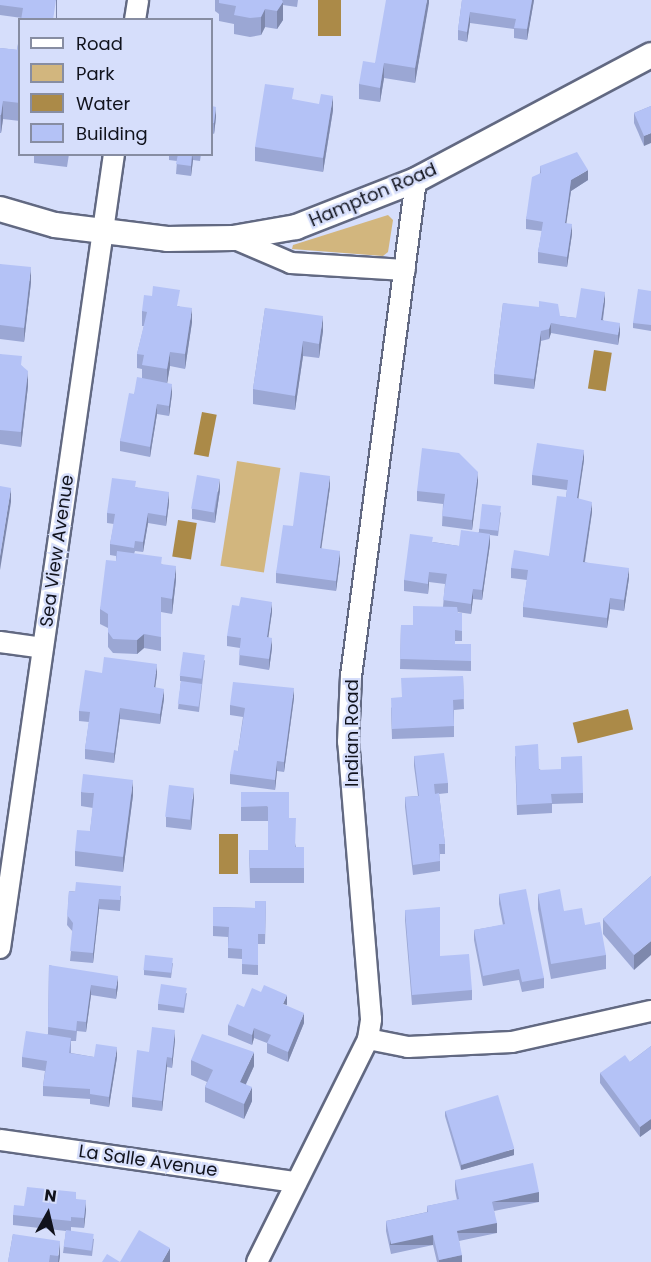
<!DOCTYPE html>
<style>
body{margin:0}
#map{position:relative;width:651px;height:1262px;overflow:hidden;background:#d6defb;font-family:Poppins,sans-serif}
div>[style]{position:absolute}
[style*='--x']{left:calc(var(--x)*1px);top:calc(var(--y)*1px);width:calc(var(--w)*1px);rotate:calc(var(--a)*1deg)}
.green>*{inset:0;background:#d2b67e;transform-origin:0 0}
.water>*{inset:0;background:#ab8a48;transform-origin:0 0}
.roads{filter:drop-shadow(2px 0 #626982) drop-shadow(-2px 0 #626982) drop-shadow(0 2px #626982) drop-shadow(0 -2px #626982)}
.minor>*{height:20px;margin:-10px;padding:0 10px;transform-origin:10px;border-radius:10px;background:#fff}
.tertiary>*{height:24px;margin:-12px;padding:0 12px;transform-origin:12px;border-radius:12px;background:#fff}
.wall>*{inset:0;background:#9ba7d4}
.shaded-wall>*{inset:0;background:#7e88ac;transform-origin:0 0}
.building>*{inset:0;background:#b4c2f6;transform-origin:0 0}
span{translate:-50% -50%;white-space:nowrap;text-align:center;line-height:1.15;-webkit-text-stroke:5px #d6defb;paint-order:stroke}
.street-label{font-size:18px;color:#11131d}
.legend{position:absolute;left:18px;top:18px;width:195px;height:138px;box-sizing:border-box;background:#d6defb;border:2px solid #878da2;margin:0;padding:8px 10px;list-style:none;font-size:18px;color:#11131d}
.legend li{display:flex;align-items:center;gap:12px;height:30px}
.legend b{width:30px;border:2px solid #878da2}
.north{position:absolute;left:18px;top:1184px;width:60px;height:60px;-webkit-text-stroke:4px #d6defb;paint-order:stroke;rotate:8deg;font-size:16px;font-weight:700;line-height:24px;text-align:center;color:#11131d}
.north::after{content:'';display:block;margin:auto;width:21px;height:27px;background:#11131d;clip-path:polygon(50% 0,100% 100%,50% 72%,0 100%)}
</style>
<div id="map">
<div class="green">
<div style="clip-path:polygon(388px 215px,393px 220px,388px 252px,383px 256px,292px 249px,293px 245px)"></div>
<div style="left:237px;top:461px;width:44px;height:106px;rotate:9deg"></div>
</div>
<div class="water">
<div style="left:318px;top:0;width:23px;height:36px"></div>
<div style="left:594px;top:350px;width:18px;height:39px;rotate:9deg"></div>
<div style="left:202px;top:412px;width:15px;height:43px;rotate:11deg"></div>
<div style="left:178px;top:520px;width:19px;height:37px;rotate:9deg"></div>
<div style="left:628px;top:709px;width:21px;height:57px;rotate:76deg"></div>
<div style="left:219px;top:834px;width:19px;height:40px"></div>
</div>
<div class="roads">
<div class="minor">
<div style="--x:135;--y:20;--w:20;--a:-81"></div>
<div style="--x:233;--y:238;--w:63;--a:23.3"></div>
<div style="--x:291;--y:263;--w:114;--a:3.5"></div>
<div style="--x:0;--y:642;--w:43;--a:7.9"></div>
<div style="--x:0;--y:948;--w:802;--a:-81.83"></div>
<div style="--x:368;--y:1039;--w:41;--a:11.3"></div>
<div style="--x:408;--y:1047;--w:104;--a:-2.8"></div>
<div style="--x:512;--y:1042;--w:142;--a:-12.6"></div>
<div style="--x:0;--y:1140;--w:299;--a:8.1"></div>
<div style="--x:257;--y:1262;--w:249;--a:-63.5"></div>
<div style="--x:368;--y:1039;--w:20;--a:-81"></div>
<div style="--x:371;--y:1019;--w:278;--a:-94.7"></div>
<div style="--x:348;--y:742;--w:66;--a:-87.4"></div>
<div style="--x:351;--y:676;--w:500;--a:-82.53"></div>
</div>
<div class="tertiary">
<div style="--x:0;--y:209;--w:57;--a:16.2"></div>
<div style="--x:55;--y:225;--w:113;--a:7.1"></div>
<div style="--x:167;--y:239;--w:66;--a:-0.9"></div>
<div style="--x:233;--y:238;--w:64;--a:-9.9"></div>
<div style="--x:296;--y:227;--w:129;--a:-21.4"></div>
<div style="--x:416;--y:180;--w:266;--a:-28"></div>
</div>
</div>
<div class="wall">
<div style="clip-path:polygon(0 0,57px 0,22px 18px,0 15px)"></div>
<div style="clip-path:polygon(215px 0,298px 0,297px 7px,283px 5px,283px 20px,277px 29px,265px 27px,261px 35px,250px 37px,234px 34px,234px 24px,219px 21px,219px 14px,215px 11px)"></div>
<div style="clip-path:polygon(429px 0,415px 83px,384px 78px,380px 102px,359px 99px,359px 84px,375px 63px)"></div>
<div style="clip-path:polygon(462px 0,534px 0,527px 40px,514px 38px,514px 29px,470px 23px,467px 42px,458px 40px,458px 30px)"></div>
<div style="clip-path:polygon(20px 32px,20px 121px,3px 119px,1px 133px,0 133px,0 48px,17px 50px)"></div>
<div style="clip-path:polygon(294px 100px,333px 110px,323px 172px,255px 161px,255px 147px)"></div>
<div style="clip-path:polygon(212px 106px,216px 117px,214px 134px,212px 133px)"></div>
<div style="clip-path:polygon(651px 106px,644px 146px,634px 123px,634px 113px)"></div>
<div style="clip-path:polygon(34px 154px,69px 154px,67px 167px,34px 163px)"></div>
<div style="clip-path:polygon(169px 154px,201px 154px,200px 161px,193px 160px,191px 176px,176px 174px,177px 161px,169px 160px)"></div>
<div style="clip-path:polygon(540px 166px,588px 180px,571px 191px,566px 223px,572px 234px,567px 267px,538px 263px,538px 252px,542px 231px,526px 229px,526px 219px,540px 173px)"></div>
<div style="clip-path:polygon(0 264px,31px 282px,24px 342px,0 339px)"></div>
<div style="clip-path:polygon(651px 291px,651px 331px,633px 328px,633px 323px)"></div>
<div style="clip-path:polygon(605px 302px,603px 320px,620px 333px,618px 345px,551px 333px,549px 339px,541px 341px,534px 389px,494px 384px,494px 374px,503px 303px,560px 316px,576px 318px)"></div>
<div style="clip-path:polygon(179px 306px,192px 322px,185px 369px,170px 366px,167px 383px,172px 394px,169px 416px,157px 414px,150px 457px,120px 451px,120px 441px,134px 394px,142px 378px,142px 369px,137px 368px,137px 354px,144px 326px,142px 326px,142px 311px)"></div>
<div style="clip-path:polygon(265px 308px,323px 331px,319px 358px,303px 356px,295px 410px,253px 404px,253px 389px)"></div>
<div style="clip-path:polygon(0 354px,22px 366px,28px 386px,21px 447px,0 444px)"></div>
<div style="clip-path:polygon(584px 460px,578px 498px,592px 512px,585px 562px,629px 578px,624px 611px,610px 609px,607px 628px,523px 617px,523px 607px,527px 580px,511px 578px,511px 568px,549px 556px,566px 497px,567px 490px,532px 485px,532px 475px)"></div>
<div style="clip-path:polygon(478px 482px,472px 530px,442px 526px,443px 504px,417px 501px,417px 491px)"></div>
<div style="clip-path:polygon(136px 487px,169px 503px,166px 526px,148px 523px,143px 552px,135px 551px,134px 554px,162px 564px,176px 580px,172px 614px,161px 612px,161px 651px,144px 648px,137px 654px,113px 653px,108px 647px,108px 628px,100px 624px,100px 609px,116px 561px,116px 556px,110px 555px,110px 544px,114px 524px,107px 523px,107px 513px)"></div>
<div style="clip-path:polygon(330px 487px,321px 548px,340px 561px,336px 591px,276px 583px,276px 573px,293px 526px)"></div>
<div style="clip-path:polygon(220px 490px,215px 523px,192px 519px,192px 509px)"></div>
<div style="clip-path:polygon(501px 512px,498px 536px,490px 535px,490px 544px,482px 600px,473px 599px,471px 614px,457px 612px,458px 613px,462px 613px,462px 641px,455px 641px,455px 644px,471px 644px,471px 671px,400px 669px,401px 625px,413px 625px,443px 607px,445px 584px,429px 582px,428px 594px,404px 591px,404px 580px,433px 542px,459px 546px,479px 532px,479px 529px)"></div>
<div style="clip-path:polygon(272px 612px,268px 637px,272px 648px,269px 670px,239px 665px,240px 648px,227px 646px,227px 636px)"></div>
<div style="clip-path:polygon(205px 660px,199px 712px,178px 709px,181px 681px,180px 681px,180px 676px)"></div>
<div style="clip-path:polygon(102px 673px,157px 674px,155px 687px,164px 699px,160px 724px,120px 719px,114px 763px,85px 759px,85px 749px,89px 722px,79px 721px,79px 711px)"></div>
<div style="clip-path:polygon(463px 676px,464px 709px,454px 710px,454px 737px,392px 739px,391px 708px,402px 697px)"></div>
<div style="clip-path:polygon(294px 698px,284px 772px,277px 771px,275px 790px,230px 784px,230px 774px,238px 751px,243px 717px,230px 715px,230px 705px)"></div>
<div style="clip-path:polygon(414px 756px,448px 783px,448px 793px,439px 794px,445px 844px,445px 854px,440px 854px,440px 871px,413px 875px,405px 807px,405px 797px,418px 796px,414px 766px)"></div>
<div style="clip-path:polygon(515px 756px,583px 793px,583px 803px,552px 804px,552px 813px,517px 815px)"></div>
<div style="clip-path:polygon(81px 792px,133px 795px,123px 872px,75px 866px,75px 851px,90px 831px,93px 808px,81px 806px)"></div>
<div style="clip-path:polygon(241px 792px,289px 818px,296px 847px,304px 847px,304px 883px,250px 883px,249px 850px,268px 850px,268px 821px,241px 821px)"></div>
<div style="clip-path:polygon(194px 798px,191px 830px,166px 827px,166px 817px)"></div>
<div style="clip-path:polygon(651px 876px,634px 970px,603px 934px,603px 919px)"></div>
<div style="clip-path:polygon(69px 891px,121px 896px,120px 911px,99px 909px,93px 963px,70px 961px,73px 932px,67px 925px)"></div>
<div style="clip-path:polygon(499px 894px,544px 978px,544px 988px,522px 992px,519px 980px,483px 986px,474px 940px,474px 930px,503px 925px,499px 904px)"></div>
<div style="clip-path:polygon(538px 894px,585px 925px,606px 955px,606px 969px,551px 979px,538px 909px)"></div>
<div style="clip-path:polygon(266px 901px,265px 944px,258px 944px,258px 975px,242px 974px,242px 959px,228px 958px,228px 937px,213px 936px,213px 907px,255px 908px)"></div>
<div style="clip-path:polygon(405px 910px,440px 956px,472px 990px,472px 1000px,412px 1005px,405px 920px)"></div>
<div style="clip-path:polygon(173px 963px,171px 978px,144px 975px,144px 970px)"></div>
<div style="clip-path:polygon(49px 965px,118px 986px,116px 999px,91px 995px,86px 1032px,77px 1031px,76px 1041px,71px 1041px,71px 1053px,94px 1057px,117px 1057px,109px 1107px,90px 1104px,90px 1099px,43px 1096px,43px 1086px,45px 1071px,22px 1067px,22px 1057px,48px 1034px)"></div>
<div style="clip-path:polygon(187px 993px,184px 1013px,158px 1010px,158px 1004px)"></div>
<div style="clip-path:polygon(287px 1006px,304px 1023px,288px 1062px,267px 1053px,267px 1043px,254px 1038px,252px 1045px,228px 1035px,228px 1025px,244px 1007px)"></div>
<div style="clip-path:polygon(175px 1040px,172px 1068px,167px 1067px,162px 1111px,132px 1107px,132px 1097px,149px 1052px)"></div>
<div style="clip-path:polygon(651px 1046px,651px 1129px,640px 1137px,600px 1083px,600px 1073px,630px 1062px)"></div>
<div style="clip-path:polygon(191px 1060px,254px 1066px,246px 1084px,252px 1101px,244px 1119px,205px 1102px,205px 1087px,207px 1082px,191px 1075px)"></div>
<div style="clip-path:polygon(445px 1111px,514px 1155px,461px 1170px,445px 1116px)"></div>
<div style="clip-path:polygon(455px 1180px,539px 1202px,494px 1211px,497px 1233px,459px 1241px,462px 1262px,437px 1262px,433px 1245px,391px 1254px,386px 1231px,386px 1221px,427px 1212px,427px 1206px,457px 1200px,455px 1190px)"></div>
<div style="clip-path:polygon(76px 1199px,86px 1210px,84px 1228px,71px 1227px,71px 1231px,94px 1239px,92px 1256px,63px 1253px,66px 1231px,13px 1225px,13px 1215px,24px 1206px)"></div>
<div style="clip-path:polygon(13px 1234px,60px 1256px,59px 1262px,8px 1262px)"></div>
</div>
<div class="shaded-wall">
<div style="left:56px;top:0;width:1px;height:20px"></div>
<div style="clip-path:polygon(427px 0,429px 0,429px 3px,415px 83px,415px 68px)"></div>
<div style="clip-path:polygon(532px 0,534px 0,527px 40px,527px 29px)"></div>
<div style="clip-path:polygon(283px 2px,283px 20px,277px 29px,277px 11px)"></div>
<div style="clip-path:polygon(265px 9px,265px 27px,261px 35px,261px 17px)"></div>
<div style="clip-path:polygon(470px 12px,470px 23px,467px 42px,467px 32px)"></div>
<div style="clip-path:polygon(384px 63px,384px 78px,380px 102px,380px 88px)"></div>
<div style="clip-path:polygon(333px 96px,333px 110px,323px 172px,323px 158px)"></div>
<div style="clip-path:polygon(3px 101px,3px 119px,1px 133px,1px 115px)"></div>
<div style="clip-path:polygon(216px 107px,216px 117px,214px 134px,214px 123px)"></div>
<div style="clip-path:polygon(651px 133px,651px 143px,644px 146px,644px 136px)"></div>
<div style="clip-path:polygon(192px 154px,193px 160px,191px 176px,191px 166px)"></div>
<div style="clip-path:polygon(588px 170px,588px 180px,571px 191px,565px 233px,565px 223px,571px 180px)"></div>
<div style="clip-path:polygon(572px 224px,572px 234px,567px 267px,567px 257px)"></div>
<div style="clip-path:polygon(31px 267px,31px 282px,24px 342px,24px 328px)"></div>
<div style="clip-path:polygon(605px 292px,605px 302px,601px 330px,601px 320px)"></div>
<div style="clip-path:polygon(192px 308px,192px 322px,185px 369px,185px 354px)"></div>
<div style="clip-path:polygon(323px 316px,323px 331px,319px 358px,319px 344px)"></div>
<div style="clip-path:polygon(551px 323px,551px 333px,549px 339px,549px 329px)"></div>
<div style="clip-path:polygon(620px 323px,620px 333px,618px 345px,618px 335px)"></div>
<div style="clip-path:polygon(541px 331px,541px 341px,534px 389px,534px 379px)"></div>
<div style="clip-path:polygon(303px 341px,303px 356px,295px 410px,295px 396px)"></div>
<div style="clip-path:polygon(170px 352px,170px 366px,167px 384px,167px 369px)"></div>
<div style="clip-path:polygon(28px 371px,28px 386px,21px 447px,21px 432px)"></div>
<div style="clip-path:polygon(172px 384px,172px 394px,169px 416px,169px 406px)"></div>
<div style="clip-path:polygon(157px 404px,157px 414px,150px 457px,150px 447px)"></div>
<div style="clip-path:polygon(584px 450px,584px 460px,577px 508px,577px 498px)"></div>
<div style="clip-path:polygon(478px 472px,478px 482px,472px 530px,472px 520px)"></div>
<div style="clip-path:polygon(330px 476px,330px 487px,320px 558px,320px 548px)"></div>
<div style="clip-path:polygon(220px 479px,220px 490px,215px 523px,215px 513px)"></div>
<div style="clip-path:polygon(11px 488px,11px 502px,0 570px,0 556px)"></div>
<div style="clip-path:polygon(169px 492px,169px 503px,166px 526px,166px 516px)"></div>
<div style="clip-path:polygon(592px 502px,592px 512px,583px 572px,583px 562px)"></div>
<div style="clip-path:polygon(148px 513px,148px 523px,143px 552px,143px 542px)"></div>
<div style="clip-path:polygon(490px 534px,490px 544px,482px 600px,482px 590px)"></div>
<div style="clip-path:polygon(340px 551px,340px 561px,336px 591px,336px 581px)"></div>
<div style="clip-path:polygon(176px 566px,176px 580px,172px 614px,172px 599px)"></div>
<div style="clip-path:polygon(629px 568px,629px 578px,624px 611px,624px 600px)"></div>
<div style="clip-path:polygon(429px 572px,429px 582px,428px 594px,428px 584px)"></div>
<div style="clip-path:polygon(473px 589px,473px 599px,471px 614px,471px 604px)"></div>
<div style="clip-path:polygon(610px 598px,610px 609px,607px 628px,607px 618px)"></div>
<div style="clip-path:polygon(272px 602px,272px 612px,267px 647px,267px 637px)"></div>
<div style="clip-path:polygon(144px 634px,144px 648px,137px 654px,137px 640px)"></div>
<div style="clip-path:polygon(272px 638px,272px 648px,269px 670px,269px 659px)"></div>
<div style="clip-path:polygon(157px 664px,157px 674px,154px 697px,154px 687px)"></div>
<div style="clip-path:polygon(294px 688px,294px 698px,284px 772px,284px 762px)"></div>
<div style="clip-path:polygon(164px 689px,164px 699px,160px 724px,160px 714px)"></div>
<div style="clip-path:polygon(120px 708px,120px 719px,114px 763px,114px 753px)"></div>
<div style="clip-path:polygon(277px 761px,277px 771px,275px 790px,275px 780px)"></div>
<div style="clip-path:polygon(133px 780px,133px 795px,123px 872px,123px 857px)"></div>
<div style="clip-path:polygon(194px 788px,194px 798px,191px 830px,191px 819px)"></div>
<div style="clip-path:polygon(99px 899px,99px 909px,93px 963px,93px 953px)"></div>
<div style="clip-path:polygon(651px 941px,651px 955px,634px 970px,634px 955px)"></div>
<div style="clip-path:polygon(118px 976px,118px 986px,116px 999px,116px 989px)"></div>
<div style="clip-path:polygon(91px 985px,91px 995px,86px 1032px,86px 1022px)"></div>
<div style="clip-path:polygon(287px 995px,287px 1005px,283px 1004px)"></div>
<div style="clip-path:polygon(304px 1013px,304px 1023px,288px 1062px,288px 1052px)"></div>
<div style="clip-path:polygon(254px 1028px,254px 1038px,252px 1045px,252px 1035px)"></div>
<div style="clip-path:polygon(175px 1030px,175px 1040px,172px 1068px,172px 1058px)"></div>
<div style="clip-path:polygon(117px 1047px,117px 1057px,109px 1107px,109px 1097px)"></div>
<div style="clip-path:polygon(254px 1052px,254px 1066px,240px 1097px,240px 1082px)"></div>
<div style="clip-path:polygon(167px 1057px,167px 1067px,162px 1111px,162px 1101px)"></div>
<div style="clip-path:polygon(252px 1087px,252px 1101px,244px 1119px,244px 1104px)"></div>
<div style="clip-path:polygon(651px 1119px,651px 1129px,640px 1137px,640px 1127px)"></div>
<div style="clip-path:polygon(514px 1149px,514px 1155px,461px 1170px,461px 1165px)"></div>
<div style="left:539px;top:1192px;width:10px;height:48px;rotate:90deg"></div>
<div style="clip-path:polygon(86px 1200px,86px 1210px,84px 1228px,84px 1218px)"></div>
<div style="left:497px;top:1223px;width:10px;height:41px;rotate:90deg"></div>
<div style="left:433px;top:1235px;width:10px;height:43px;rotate:90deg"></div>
<div style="clip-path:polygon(60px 1241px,60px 1256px,59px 1262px,58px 1262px)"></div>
<div style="clip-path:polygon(170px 1248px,170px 1262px,162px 1262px)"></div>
<div style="clip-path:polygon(462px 1255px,462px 1262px,439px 1262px,439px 1260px)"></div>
</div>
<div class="building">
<div style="clip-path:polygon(0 0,56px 0,53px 20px,21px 20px,23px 8px,0 5px)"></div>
<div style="clip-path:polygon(219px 0,282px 0,283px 2px,277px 11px,265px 9px,261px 17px,250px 18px,234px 15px,236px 6px,219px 3px)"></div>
<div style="clip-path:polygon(386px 0,427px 0,415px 68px,384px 63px,380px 88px,359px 84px,363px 61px,375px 63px)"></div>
<div style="clip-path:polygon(462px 0,532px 0,527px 29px,514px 28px,516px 19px,470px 12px,467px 32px,458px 30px)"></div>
<div style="clip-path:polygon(20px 32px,20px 50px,17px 50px)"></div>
<div style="clip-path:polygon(0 48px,20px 50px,20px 103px,3px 101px,1px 115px,0 115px)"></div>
<div style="clip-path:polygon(265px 84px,294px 88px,292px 99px,319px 104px,321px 94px,333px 96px,323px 158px,255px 147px)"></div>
<div style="clip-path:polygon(212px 106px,216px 107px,214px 123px,212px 123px)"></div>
<div style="clip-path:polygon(651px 106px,651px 133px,644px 136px,634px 113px)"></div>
<div style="clip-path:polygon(577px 152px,588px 170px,571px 180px,565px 223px,572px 224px,567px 257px,538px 252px,543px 222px,526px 219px,532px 177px,541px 173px,540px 166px)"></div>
<div style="clip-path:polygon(178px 154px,192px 154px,191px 166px,176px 164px)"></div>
<div style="clip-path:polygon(0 264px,31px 267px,24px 328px,0 325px)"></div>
<div style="clip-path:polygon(153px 286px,180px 290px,177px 306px,192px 308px,185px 354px,170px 352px,167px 369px,142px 365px,144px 355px,137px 354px,147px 312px,142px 311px,144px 295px,152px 296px)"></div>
<div style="clip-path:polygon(581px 288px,605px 292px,601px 320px,620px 323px,618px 335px,551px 323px,549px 329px,541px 331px,534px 379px,494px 374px,503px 303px,539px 307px,539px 301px,558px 304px,560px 316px,576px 318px)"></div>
<div style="clip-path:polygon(638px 289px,651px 291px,651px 325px,633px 323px)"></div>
<div style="clip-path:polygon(265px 308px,323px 316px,319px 344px,303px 341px,295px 396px,253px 389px)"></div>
<div style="clip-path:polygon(0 354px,22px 356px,21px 365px,28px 371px,21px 432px,0 430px)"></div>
<div style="clip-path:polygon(137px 377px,172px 384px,169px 406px,157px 404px,150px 447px,120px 441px,129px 393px,134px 394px)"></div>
<div style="clip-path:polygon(537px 443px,584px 450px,577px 498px,592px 502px,583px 562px,629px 568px,624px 600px,610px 598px,607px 618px,523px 607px,528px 570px,511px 568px,514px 550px,549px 556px,557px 496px,566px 497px,568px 480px,532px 475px)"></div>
<div style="clip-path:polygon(422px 448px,459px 453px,478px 472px,472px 520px,442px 516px,445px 494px,417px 491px)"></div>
<div style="clip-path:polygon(300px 472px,330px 476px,320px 548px,340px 551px,336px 581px,276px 573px,283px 525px,293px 526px)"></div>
<div style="left:197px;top:475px;width:23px;height:34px;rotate:10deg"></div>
<div style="clip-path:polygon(112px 478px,136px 481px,135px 487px,169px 492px,166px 516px,148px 513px,143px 542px,135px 541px,134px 548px,110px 544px,115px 514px,107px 513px)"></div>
<div style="clip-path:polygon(0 486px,11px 488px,0 556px)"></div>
<div style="left:482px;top:504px;width:19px;height:25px;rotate:6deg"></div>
<div style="clip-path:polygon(461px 530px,490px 534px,482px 590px,473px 589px,471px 604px,443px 600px,447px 574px,429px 572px,428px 584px,404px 580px,410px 534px,433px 537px,432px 542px,459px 546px)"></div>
<div style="clip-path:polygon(117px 551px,162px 557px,161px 564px,176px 566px,172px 599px,161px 597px,161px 637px,144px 634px,137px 640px,113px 639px,108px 632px,108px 614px,100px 609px,106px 560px,116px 561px)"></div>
<div style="clip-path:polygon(241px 597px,272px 602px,267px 637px,272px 638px,269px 659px,239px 655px,241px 638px,227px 636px,232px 605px,239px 606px)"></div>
<div style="clip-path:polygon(413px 606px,457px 607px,458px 613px,462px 613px,462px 631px,455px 630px,455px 644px,471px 644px,471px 661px,400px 659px,401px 625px,413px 625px)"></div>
<div style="left:183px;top:652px;width:22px;height:24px;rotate:8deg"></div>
<div style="clip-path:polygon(104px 657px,157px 664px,154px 687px,164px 689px,160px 714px,120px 708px,114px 753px,85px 749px,90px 712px,79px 711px,85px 670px,102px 673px)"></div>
<div style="clip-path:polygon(463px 676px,464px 699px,453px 700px,454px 726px,392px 729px,391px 698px,402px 697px,401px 678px)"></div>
<div style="left:181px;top:681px;width:21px;height:23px;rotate:8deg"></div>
<div style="clip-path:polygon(233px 682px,294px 688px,284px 762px,277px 761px,275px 780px,230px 774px,234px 750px,238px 751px,245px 708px,230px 705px)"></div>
<div style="clip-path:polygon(538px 744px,539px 770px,561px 769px,561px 757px,582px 756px,583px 793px,551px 794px,552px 803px,517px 805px,515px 746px)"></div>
<div style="clip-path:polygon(444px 753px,448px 783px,434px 784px,435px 794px,439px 793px,445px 844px,439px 844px,440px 861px,413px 865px,405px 797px,419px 796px,414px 756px)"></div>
<div style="clip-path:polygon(83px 774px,133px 780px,123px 857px,75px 851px,77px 830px,90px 831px,94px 793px,81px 792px)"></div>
<div style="left:169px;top:785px;width:25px;height:32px;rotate:7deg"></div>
<div style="clip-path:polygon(241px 792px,289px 792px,289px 818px,296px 818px,295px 847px,304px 847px,304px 868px,250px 868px,249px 850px,268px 850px,268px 806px,241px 807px)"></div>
<div style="clip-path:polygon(651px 876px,651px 941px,634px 955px,603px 919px)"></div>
<div style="clip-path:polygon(76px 882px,121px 886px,120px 900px,99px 899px,93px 953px,70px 951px,73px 923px,67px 915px,69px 891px,75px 892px)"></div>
<div style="clip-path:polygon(526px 889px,544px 978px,522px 982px,519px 969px,483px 976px,474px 930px,505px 924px,499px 894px)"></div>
<div style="clip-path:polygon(560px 889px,564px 911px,582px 908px,585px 925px,600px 922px,606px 955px,551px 964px,538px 894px)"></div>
<div style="clip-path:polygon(255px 901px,266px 901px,265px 934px,258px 934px,258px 965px,242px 964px,242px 949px,228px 948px,229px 927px,213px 926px,213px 907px,255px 908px)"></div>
<div style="clip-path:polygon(440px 907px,440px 956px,469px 954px,472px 990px,412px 995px,405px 910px)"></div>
<div style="left:145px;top:955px;width:28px;height:15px;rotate:6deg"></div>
<div style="clip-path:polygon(49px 965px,118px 976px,116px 989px,91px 985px,86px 1022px,77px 1021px,76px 1031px,48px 1027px)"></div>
<div style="left:161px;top:984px;width:26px;height:20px;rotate:9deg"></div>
<div style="clip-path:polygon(264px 985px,287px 995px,283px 1004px,304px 1013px,288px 1052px,267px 1043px,271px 1035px,254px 1028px,252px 1035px,228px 1025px,237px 1004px,244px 1007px,252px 988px,261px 992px)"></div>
<div style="clip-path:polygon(152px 1027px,175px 1030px,172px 1058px,167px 1057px,162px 1101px,132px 1097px,137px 1050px,149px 1052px)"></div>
<div style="clip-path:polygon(26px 1031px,71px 1038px,69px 1053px,94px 1057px,96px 1044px,117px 1047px,109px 1097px,90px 1094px,90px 1089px,43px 1086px,47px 1061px,22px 1057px)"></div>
<div style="clip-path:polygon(202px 1034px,254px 1052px,240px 1082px,252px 1087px,244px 1104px,205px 1087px,213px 1070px,191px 1060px)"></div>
<div style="clip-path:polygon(651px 1046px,651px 1119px,640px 1127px,600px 1073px,625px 1055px,630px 1062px)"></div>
<div style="left:498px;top:1095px;width:56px;height:55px;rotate:73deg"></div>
<div style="clip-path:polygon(533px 1163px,539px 1192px,492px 1202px,497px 1223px,457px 1231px,462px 1255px,439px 1260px,433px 1235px,391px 1244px,386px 1221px,428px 1212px,427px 1206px,459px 1199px,455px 1180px)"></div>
<div style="clip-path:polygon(27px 1187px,76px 1192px,76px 1199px,86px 1200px,84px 1218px,71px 1217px,71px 1221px,13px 1215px,14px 1205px,24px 1206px)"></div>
<div style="left:66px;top:1230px;width:28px;height:17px;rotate:8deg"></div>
<div style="clip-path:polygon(139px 1230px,170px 1248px,162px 1262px,102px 1262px,107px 1254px,120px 1262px)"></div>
<div style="clip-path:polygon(13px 1234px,60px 1241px,58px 1256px,50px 1255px,49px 1262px,8px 1262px)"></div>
</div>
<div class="street-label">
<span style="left:373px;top:195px;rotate:-23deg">Hampton Road</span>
<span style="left:57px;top:551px;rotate:-82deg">Sea View Avenue</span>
<span style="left:352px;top:733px;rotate:-90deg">Indian Road</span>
<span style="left:148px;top:1161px;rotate:8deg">La Salle Avenue</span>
</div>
<ul class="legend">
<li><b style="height:8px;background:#fff"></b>Road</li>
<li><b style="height:16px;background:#d2b67e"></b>Park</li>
<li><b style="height:16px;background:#ab8a48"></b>Water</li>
<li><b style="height:16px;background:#b4c2f6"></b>Building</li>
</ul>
<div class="north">N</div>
</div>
